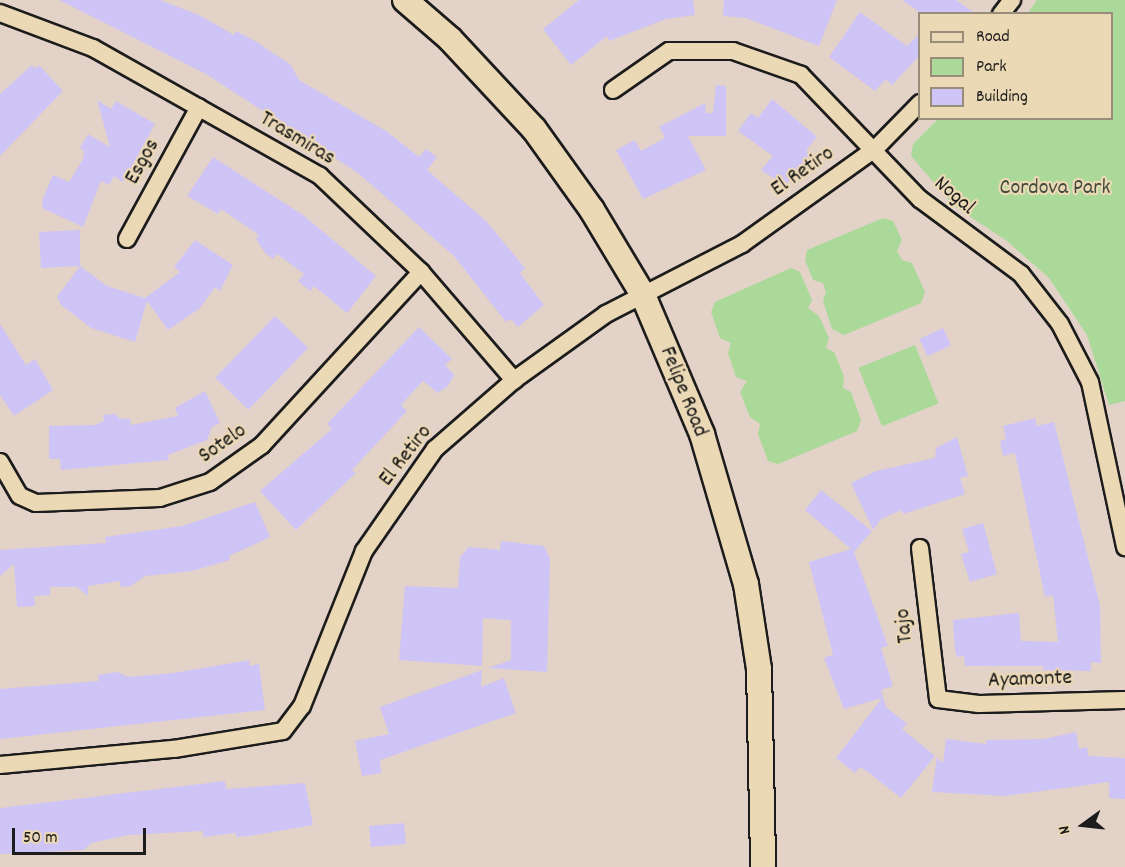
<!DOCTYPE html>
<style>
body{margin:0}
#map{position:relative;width:1125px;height:867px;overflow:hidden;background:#e3d2c8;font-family:Dekko,sans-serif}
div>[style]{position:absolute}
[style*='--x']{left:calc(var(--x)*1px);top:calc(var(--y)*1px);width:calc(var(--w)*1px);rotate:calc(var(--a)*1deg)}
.green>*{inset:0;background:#abd999;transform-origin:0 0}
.building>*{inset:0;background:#cfc4f6;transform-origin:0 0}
.roads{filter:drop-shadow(2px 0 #1c1c1c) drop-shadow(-2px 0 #1c1c1c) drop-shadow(0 2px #1c1c1c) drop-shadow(0 -2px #1c1c1c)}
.street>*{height:16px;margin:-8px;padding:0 8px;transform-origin:8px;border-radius:8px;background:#ebd8b5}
.secondary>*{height:24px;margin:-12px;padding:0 12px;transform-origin:12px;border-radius:12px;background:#ebd8b5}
span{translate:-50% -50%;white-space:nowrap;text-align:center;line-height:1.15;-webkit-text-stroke:4.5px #ebd8b5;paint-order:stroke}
.street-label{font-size:22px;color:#1c1c1c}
.park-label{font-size:22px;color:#404b3b}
.legend{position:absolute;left:918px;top:12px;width:195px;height:108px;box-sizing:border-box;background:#ebd8b5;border:2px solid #988d78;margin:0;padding:8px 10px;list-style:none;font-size:18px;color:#1c1c1c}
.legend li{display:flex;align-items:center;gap:12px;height:30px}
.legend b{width:30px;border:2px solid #988d78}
.north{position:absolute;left:1053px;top:795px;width:60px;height:60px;-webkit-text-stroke:4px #ebd8b5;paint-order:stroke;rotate:255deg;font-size:16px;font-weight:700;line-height:24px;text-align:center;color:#1c1c1c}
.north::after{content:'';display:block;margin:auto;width:21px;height:27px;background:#1c1c1c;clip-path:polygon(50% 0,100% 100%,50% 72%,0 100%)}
.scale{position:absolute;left:12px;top:828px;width:134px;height:27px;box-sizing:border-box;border:3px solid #1c1c1c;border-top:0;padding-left:8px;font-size:18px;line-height:21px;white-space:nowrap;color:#1c1c1c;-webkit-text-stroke:4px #ebd8b5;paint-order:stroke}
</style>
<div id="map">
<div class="green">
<div style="clip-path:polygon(1037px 0,1125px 0,1125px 401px,1109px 405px,1087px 335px,1049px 278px,1007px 241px,954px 206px,911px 156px,913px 144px,938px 119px,1112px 118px,1112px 14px,1028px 13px)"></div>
<div style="clip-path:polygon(883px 218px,893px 221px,902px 240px,897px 251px,902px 260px,912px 263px,925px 292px,921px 303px,844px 335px,832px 329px,823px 301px,826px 293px,823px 283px,813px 280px,805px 260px,807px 250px)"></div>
<div style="clip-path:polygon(791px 268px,800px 272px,812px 300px,808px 308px,819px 316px,829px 338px,826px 348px,834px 352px,844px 376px,843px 388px,851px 392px,861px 420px,857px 431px,778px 464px,768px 461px,758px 434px,760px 424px,750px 417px,740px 392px,747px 381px,736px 377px,728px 353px,731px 343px,720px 338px,711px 312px,715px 302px)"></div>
<div style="left:915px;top:345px;width:63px;height:61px;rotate:68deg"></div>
</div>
<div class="building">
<div style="clip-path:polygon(59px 0,160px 0,199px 15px,234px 35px,236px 31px,255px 41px,291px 65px,299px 80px,386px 131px,419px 157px,426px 149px,437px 157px,427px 170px,486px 221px,525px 268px,520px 273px,544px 305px,518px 327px,511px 319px,506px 322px,454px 256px,358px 173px,206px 74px)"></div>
<div style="clip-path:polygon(579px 0,693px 0,695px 15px,666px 19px,609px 41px,607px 36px,571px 65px,543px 29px)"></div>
<div style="clip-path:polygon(724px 0,837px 0,819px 46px,746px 18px,723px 16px)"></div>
<div style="clip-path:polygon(902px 0,956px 0,976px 14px,922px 14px)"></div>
<div style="clip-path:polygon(860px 12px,907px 46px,920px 33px,920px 55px,892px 85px,886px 79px,875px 91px,829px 57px)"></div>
<div style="clip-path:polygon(32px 65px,35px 69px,39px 65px,63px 91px,0 156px,0 94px)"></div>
<div style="clip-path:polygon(716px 85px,726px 86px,726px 136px,688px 136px,706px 170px,643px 199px,616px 150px,635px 140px,641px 151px,665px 138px,659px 127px,705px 103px,706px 113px,713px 113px)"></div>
<div style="clip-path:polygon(772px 99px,817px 137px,806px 150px,812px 155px,785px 185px,761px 170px,773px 156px,738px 131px,751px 113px,758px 118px)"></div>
<div style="clip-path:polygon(97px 100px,111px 109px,116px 101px,155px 124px,123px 182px,114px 176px,109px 185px,101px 181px,83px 227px,42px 208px,43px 198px,53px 175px,69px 182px,83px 159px,84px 151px,80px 148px,88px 134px,110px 147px)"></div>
<div style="clip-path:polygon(213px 157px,303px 215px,376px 276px,347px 313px,314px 286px,310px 291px,298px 281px,304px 274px,277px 254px,273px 259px,265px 253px,256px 239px,259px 235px,221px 209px,218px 214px,187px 196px)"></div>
<div style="clip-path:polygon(80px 230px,80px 266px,107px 286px,145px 298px,180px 272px,174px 267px,195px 240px,233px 265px,220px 291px,215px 287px,200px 308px,168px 330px,147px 301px,135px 342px,91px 328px,61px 305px,57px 297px,80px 266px,41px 268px,39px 232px)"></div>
<div style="left:275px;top:316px;width:46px;height:86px;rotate:44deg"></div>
<div style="clip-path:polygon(0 324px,26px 365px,35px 359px,53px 390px,14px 416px,0 395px)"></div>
<div style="clip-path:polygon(419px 327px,452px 359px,445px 365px,454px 375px,448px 386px,438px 393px,423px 381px,401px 405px,407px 411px,352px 470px,356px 473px,296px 530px,260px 491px,332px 429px,327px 424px)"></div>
<div style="left:943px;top:328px;width:19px;height:26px;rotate:65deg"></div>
<div style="clip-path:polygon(205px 391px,220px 423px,212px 427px,207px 440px,168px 455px,169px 460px,61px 470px,60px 459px,49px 459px,49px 426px,95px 425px,104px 421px,103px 415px,115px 414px,120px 419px,130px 418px,131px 425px,178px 416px,175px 408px)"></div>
<div style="clip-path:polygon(1035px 418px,1037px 426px,1054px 422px,1100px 605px,1101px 663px,1091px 662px,1091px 671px,1043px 670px,1043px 666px,965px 666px,964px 656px,957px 657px,955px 650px,953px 620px,1019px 613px,1021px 641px,1058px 642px,1053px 595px,1045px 597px,1015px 453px,1003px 456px,1000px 441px,1006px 439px,1003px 426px)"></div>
<div style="clip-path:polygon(957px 437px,968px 476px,960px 478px,965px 494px,903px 514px,902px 510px,881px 519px,873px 530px,851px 483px,876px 471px,935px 458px,936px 448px)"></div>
<div style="clip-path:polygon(821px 490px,872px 531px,854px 552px,888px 646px,881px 648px,893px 686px,881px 690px,886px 707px,907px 724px,902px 729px,935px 756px,901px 798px,868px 772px,860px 767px,855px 773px,836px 758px,882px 698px,844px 709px,824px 658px,833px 655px,809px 562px,851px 549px,805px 510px)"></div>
<div style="clip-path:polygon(255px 502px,270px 537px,229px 556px,230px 560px,192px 571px,145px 576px,131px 586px,120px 587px,120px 581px,88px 586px,88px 596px,77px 587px,50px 587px,50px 595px,34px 596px,35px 606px,17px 607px,14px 564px,0 576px,0 550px,106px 543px,105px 537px,182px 526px)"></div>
<div style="clip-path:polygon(983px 523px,997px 574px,970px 582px,961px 554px,969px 552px,962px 529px)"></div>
<div style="clip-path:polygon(501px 541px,544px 546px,550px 559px,547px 672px,488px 668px,511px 660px,511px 620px,483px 618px,482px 666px,399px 660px,405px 586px,458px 588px,460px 557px,469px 547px,500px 550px)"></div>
<div style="clip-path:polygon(249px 660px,250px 666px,259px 664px,265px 710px,0 739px,0 689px,99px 681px,98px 675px,118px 672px,128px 677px,174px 673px)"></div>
<div style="clip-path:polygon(482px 670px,481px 687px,504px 678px,516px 713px,380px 760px,381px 773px,362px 776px,355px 741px,389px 734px,380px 707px)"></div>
<div style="clip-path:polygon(1076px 732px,1079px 749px,1087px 747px,1088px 756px,1125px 758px,1125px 799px,1109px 798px,1109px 782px,1005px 796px,932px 792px,937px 757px,943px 763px,946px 739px,986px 744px,986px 740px,1044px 739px)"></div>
<div style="clip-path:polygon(225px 781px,226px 789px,305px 783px,313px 825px,249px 836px,236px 837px,236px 833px,203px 837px,203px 831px,129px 835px,91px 843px,84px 850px,0 854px,0 808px)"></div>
<div style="left:404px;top:823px;width:21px;height:35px;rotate:85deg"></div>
</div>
<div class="roads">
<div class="street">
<div style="--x:0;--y:13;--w:99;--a:20.6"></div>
<div style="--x:93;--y:48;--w:261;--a:29.4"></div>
<div style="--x:320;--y:176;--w:139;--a:43.5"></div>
<div style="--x:421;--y:272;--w:143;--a:49.3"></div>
<div style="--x:1001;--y:14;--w:18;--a:-52"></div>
<div style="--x:613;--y:90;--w:68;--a:-34.9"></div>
<div style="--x:669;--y:51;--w:64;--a:0"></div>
<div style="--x:733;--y:51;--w:72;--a:19.4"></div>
<div style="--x:801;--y:75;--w:172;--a:46.2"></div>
<div style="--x:920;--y:199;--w:126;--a:36.6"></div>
<div style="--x:1021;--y:274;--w:63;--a:52"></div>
<div style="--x:1060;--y:324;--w:65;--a:62.7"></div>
<div style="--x:1090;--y:382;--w:169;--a:78"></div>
<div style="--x:127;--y:239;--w:150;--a:-61.4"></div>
<div style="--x:0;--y:462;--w:39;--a:60"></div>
<div style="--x:20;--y:496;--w:17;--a:24"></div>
<div style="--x:36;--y:503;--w:124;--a:-2.3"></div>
<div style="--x:160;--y:498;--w:52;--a:-17.7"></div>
<div style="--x:210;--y:482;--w:64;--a:-35.4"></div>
<div style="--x:262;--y:445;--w:235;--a:-47.4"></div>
<div style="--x:920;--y:548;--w:152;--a:83.2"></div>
<div style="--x:938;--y:699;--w:41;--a:7"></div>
<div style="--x:979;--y:704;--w:146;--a:-1.6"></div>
<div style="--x:0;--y:765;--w:175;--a:-5.3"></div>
<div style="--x:174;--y:749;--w:110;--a:-9.4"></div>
<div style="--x:283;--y:731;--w:31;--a:-53"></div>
<div style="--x:302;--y:706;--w:167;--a:-68.2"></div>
<div style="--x:364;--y:551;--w:124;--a:-55.2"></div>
<div style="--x:435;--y:449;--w:105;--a:-41.1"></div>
<div style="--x:514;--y:380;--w:113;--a:-35.7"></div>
<div style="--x:606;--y:314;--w:153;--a:-27.2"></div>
<div style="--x:742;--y:244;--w:165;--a:-35.6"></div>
<div style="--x:876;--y:148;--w:63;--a:-45.6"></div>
</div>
<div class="secondary">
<div style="--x:405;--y:0;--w:60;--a:40.9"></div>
<div style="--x:450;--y:39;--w:123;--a:47"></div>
<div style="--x:534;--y:129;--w:100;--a:54.4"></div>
<div style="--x:592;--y:210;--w:99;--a:59"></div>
<div style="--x:643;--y:295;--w:151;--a:67"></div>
<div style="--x:702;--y:434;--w:156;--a:73.7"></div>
<div style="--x:746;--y:584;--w:86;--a:81.3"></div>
<div style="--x:759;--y:669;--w:198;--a:88.8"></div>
</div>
</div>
<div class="street-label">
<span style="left:297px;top:139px;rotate:31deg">Trasmiras</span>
<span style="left:143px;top:162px;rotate:-61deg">Esgos</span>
<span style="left:803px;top:172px;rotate:-35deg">El Retiro</span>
<span style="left:954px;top:196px;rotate:41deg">Nogal</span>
<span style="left:683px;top:392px;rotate:68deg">Felipe Road</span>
<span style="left:223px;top:444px;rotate:-35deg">Sotelo</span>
<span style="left:406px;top:456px;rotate:-52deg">El Retiro</span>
<span style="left:905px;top:626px;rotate:-95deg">Tajo</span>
<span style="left:1030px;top:680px;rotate:-2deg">Ayamonte</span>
</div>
<div class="park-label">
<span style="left:1055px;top:189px">Cordova Park</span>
</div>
<ul class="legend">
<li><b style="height:8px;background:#ebd8b5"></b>Road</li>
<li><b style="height:16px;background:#abd999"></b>Park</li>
<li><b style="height:16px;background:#cfc4f6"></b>Building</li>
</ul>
<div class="north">N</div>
<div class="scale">50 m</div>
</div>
